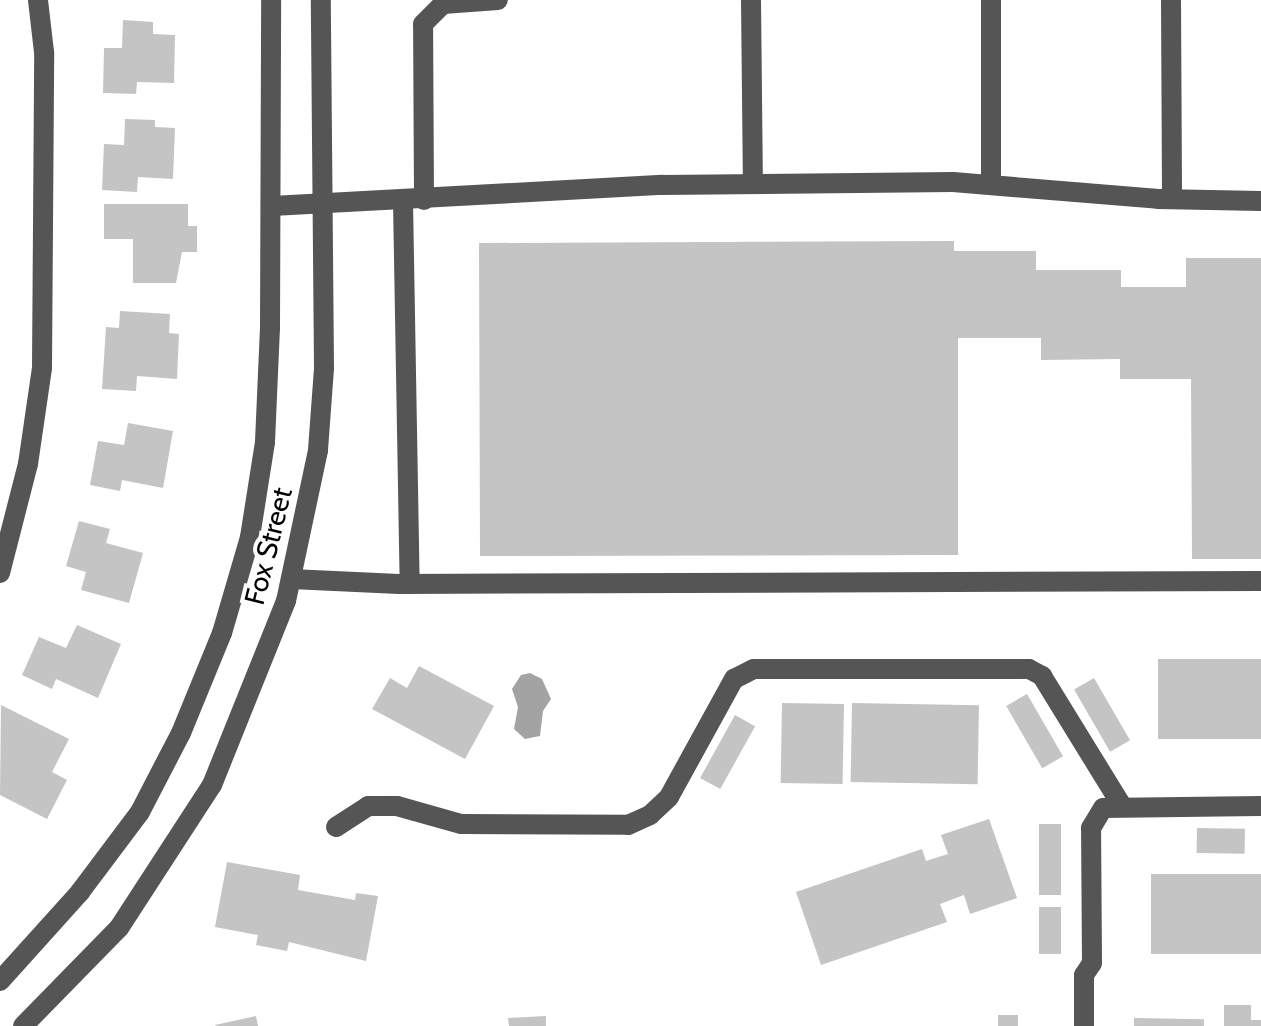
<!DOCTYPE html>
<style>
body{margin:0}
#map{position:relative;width:1261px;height:1026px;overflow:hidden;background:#fff;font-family:Cabin,sans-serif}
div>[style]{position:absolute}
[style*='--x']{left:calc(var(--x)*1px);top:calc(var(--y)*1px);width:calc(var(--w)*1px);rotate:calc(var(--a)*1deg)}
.water>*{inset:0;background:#a3a3a3}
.building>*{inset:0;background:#c4c4c4;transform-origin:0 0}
.minor>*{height:20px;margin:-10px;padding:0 10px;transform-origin:10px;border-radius:10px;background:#555}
span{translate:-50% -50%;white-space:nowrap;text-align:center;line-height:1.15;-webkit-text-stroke:8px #fff;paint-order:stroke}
.street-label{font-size:28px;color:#000}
</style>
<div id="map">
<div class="water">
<div style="clip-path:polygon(530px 673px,542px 679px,551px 699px,543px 711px,540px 736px,525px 739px,514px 729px,518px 707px,512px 689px,521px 675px)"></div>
</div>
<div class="building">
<div style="clip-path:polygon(123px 20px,153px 22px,153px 34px,175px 35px,174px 83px,137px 82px,136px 94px,103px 93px,104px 48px,122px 48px)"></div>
<div style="clip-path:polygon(125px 119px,155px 120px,155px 127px,175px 128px,173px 179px,138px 177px,137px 192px,102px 190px,104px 144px,124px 145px)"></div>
<div style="clip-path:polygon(104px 204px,188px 204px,188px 226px,197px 226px,197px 252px,182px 252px,176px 283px,133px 283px,133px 239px,104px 239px)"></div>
<div style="clip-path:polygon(954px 241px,954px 251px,1036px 251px,1036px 270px,1121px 270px,1121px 287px,1186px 287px,1186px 258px,1261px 258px,1261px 559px,1192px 559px,1191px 379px,1120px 379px,1120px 359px,1041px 360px,1041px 338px,958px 338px,958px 555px,480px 556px,479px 243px)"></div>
<div style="clip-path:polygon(120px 311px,170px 314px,169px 333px,179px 334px,177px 379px,137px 376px,136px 391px,102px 389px,106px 327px,119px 328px)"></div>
<div style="clip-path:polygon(128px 423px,173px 431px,163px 488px,122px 480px,120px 491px,90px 485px,98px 441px,124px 445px)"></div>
<div style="clip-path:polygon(79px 521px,110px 529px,106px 543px,143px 553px,129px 603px,81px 590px,86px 572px,66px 566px)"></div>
<div style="clip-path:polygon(77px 625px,121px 644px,98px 698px,56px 679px,52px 689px,22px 675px,39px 637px,66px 648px)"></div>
<div style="left:1261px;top:659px;width:80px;height:103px;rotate:90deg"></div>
<div style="clip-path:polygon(419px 666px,494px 706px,465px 759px,372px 709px,390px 678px,407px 688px)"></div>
<div style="left:1094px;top:678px;width:72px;height:23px;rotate:60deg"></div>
<div style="left:1027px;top:694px;width:72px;height:24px;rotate:60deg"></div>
<div style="left:782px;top:703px;width:62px;height:80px;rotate:1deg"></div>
<div style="left:852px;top:703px;width:127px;height:79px;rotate:1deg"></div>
<div style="clip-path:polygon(1px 705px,69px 739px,52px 772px,67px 780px,47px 819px,0 795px)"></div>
<div style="left:735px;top:715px;width:23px;height:72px;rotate:29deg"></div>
<div style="clip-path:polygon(989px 819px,1017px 898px,970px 914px,964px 895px,940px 904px,947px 922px,821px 965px,796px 892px,922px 849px,926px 861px,948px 854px,941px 835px)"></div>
<div style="left:1039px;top:824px;width:22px;height:71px"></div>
<div style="left:1197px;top:828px;width:48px;height:25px;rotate:1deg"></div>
<div style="clip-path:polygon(227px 862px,300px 875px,298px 890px,355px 900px,356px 893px,378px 896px,366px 961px,289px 942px,287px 951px,256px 945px,258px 935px,215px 927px)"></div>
<div style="left:1151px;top:874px;width:110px;height:80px"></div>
<div style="left:1039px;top:907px;width:22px;height:47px"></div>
<div style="clip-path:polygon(1224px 1005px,1251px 1005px,1251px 1020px,1261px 1020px,1261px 1026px,1224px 1026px)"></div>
<div style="left:998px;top:1015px;width:20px;height:11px"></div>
<div style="clip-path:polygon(256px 1016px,258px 1026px,216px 1026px,215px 1025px)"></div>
<div style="clip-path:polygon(546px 1016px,546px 1026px,509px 1026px,508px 1018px)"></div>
<div style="left:1134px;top:1018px;width:70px;height:8px;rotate:1deg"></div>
</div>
<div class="minor">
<div style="--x:751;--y:0;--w:184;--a:89.4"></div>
<div style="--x:991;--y:0;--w:185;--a:90"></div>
<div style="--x:1171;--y:0;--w:199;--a:89.7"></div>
<div style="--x:424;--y:200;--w:176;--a:-90.3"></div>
<div style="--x:423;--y:24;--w:28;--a:-45"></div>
<div style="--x:443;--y:4;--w:55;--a:-4.2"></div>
<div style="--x:403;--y:201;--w:383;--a:89"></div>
<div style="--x:272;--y:206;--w:391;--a:-3.1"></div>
<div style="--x:662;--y:185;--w:291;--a:-0.6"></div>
<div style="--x:953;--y:182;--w:206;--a:4.7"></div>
<div style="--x:1158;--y:199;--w:103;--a:1.1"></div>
<div style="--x:0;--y:573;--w:113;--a:-75.6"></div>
<div style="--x:28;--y:464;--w:97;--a:-81.7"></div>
<div style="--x:42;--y:368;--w:316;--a:-89.6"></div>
<div style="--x:44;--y:52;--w:52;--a:-96.6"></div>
<div style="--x:291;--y:579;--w:108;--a:2.7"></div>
<div style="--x:399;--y:584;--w:862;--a:-0.2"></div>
<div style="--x:336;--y:827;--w:38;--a:-33"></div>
<div style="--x:368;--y:806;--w:29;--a:0"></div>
<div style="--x:397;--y:806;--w:66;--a:15.7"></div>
<div style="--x:461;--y:824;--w:167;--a:0.3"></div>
<div style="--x:628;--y:825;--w:24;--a:-24"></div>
<div style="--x:650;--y:815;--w:26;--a:-43"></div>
<div style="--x:669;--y:797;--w:135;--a:-61.2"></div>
<div style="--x:734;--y:679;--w:22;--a:-27"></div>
<div style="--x:754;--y:669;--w:275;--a:0"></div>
<div style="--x:1029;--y:669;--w:15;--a:28"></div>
<div style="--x:1042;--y:676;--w:153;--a:58.4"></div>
<div style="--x:0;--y:981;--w:120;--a:-48"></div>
<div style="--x:80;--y:892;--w:100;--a:-53.1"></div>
<div style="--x:140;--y:812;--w:89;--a:-62.6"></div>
<div style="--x:181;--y:733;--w:108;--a:-67.7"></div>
<div style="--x:222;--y:633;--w:100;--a:-73.7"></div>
<div style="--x:250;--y:537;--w:96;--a:-81"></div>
<div style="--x:265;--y:442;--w:114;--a:-87.5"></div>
<div style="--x:270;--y:328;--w:328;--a:-89.8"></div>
<div style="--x:23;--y:1026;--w:137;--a:-45.6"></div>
<div style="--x:119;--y:928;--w:171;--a:-57"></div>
<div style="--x:212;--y:785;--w:198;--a:-68.1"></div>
<div style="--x:286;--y:601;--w:154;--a:-78"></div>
<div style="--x:318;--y:450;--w:82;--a:-85.8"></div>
<div style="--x:324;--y:368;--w:368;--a:-90.5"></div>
<div style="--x:1084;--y:1026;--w:51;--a:-90"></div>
<div style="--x:1084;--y:975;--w:14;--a:-56"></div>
<div style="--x:1092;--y:963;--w:135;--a:-90.4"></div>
<div style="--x:1091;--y:828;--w:23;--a:-59"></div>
<div style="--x:1103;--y:808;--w:158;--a:-0.7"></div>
</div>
<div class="street-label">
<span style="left:268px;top:546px;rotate:-76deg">Fox Street</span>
</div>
</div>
